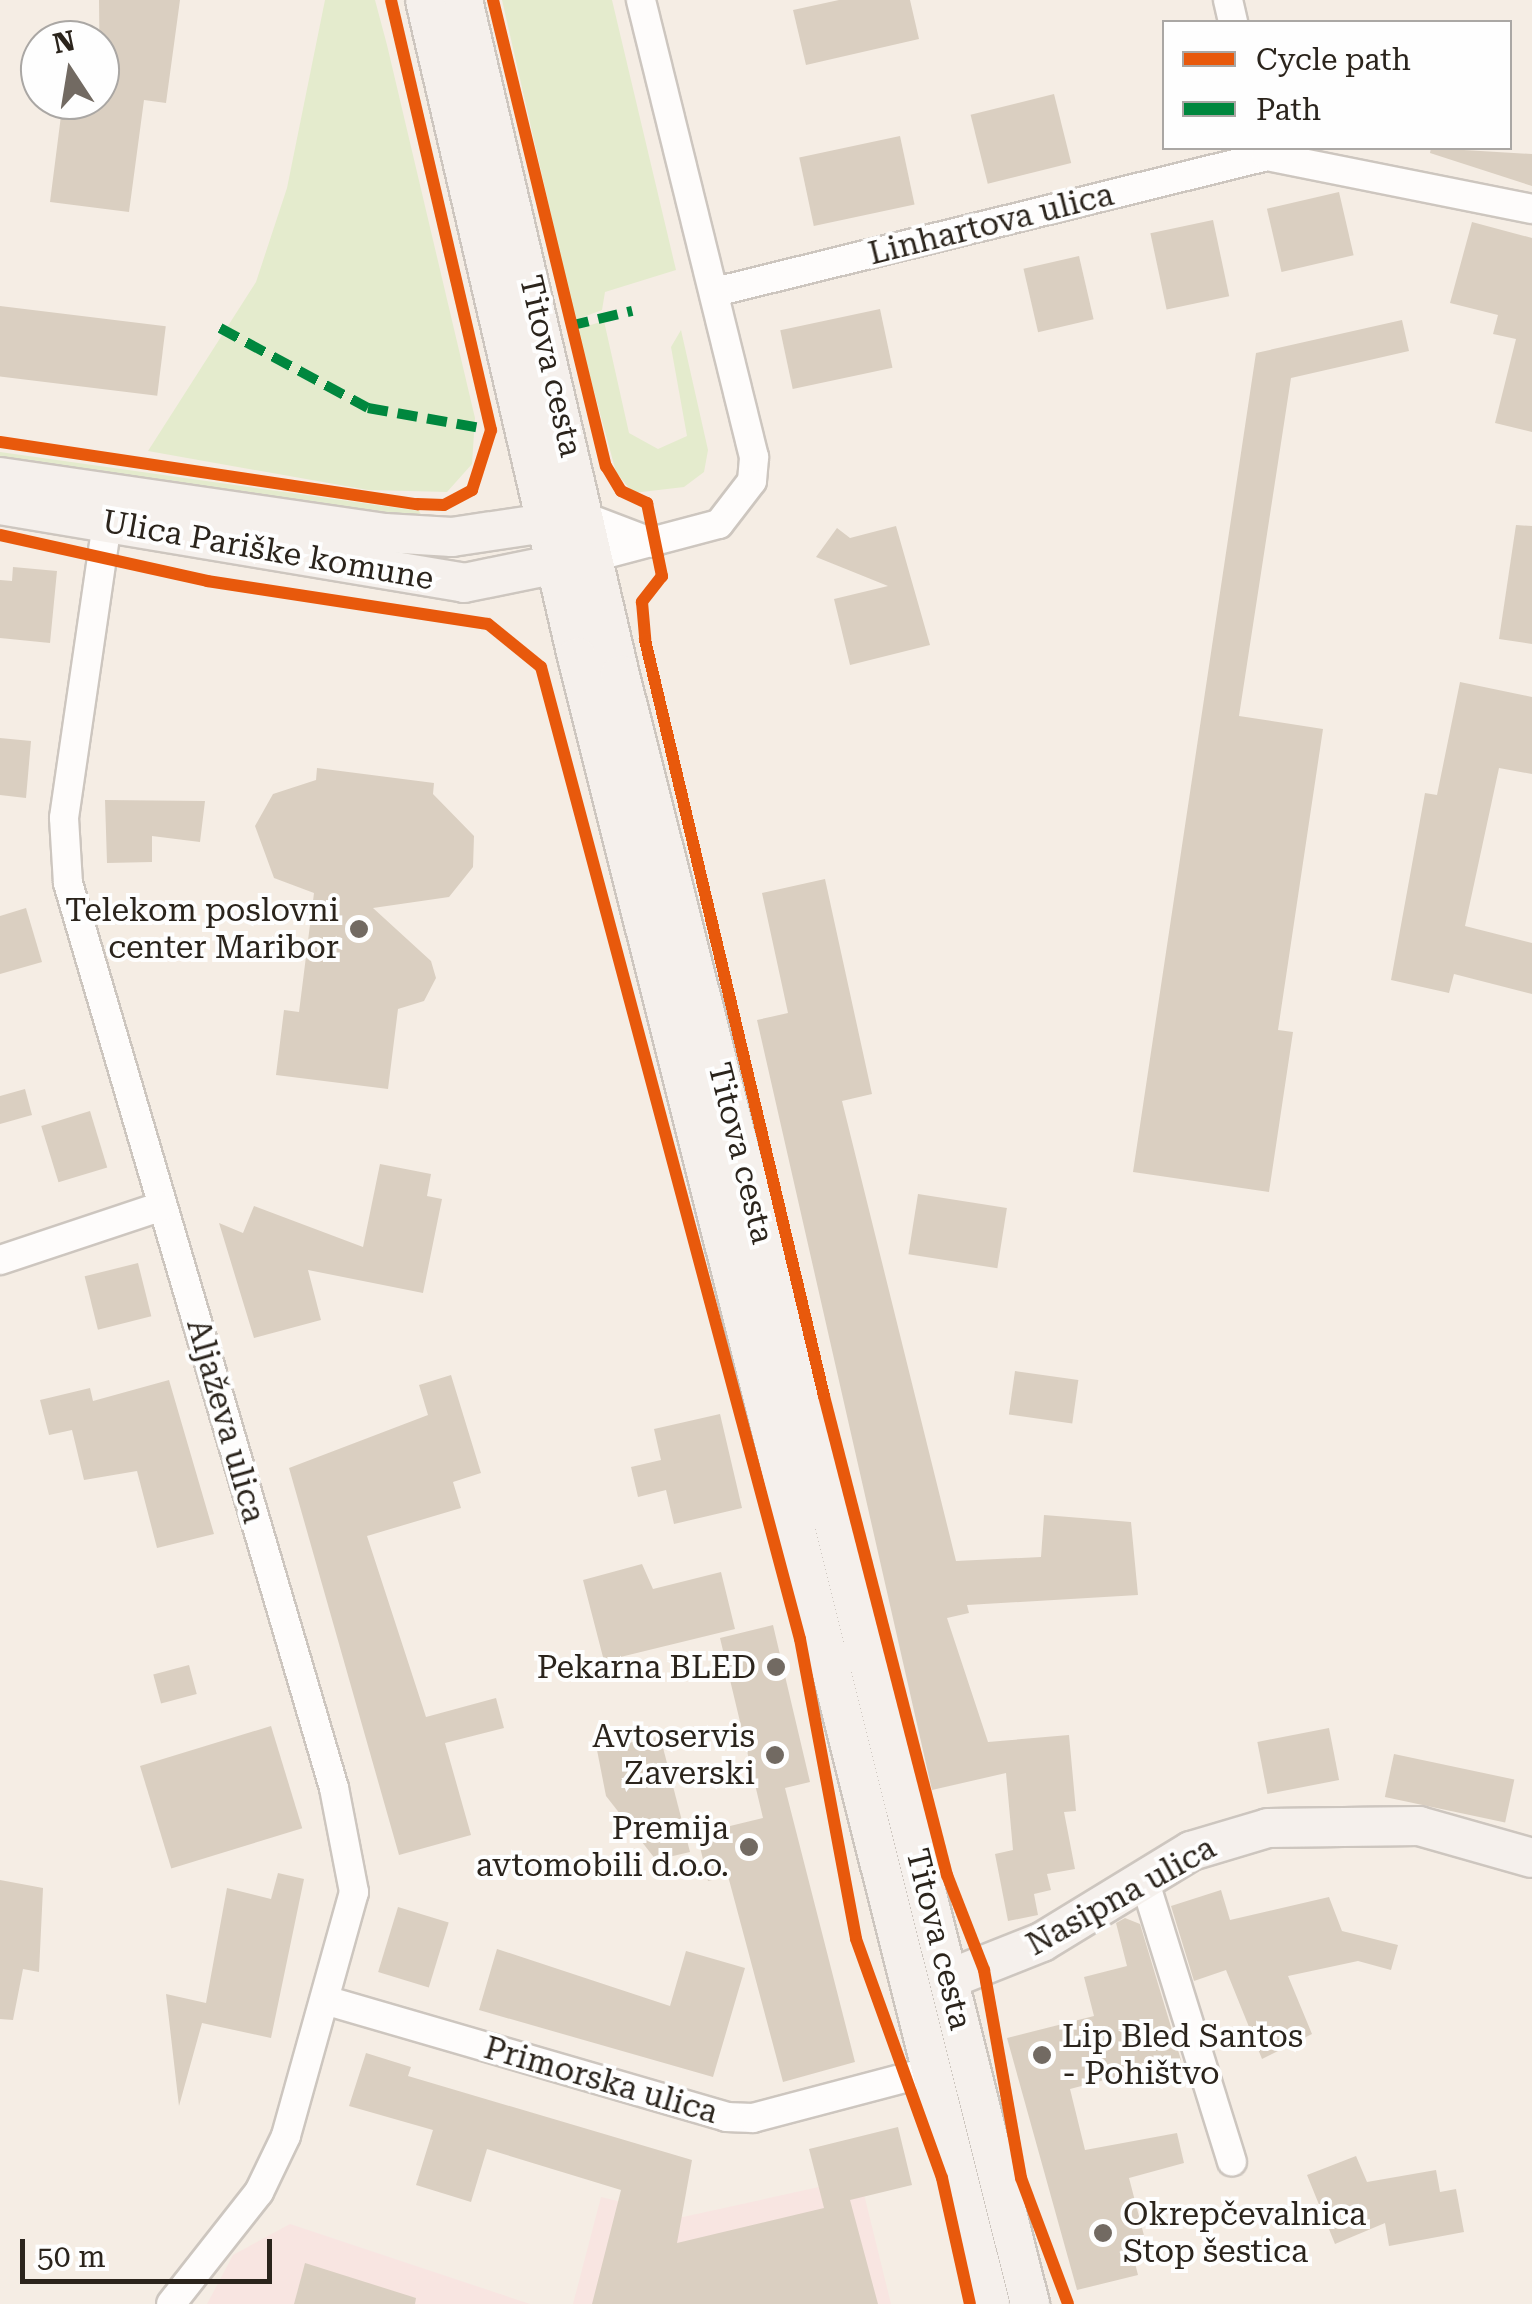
<!DOCTYPE html>
<meta charset="utf-8">
<style>
body{margin:0}
#map{position:relative;width:1532px;height:2304px;overflow:hidden;background:#f5ede4;font-family:"Roboto Serif",serif}
div>[style]{position:absolute}
[style*='--x']{left:calc(var(--x)*1px);top:calc(var(--y)*1px);width:calc(var(--w)*1px);rotate:calc(var(--a)*1deg)}
.industrial>*{inset:0;background:#f8e5e1}
.green>*{inset:0;background:#e4ebcd}
.building>*{inset:0;background:#dacfc1;transform-origin:0 0}
.roads{filter:drop-shadow(2px 0 #cdc6bf) drop-shadow(-2px 0 #cdc6bf) drop-shadow(0 2px #cdc6bf) drop-shadow(0 -2px #cdc6bf)}
.street>*{height:28px;margin:-14px;padding:0 14px;transform-origin:14px;border-radius:14px;background:#fefcfb}
.secondary>*{height:38px;margin:-19px;padding:0 19px;transform-origin:19px;border-radius:19px;background:#f5f0ec}
.quiet>*{height:10px;margin-top:-5px;transform-origin:0;background:repeating-linear-gradient(90deg,#00873e 0 20px,transparent 0 30px)}
.cycleway>*{height:12px;margin:-6px;padding:0 6px;transform-origin:6px;border-radius:6px;background:#e8590c}
.dots>*{width:28px;height:28px;translate:-50% -50%;box-sizing:border-box;border:5px solid #fefefe;border-radius:50%}
span{translate:-50% -50%;white-space:nowrap;text-align:center;line-height:1.15;-webkit-text-stroke:8px #fefefe;paint-order:stroke}
.street-label{font-size:32px;color:#2b241c}
.poi-label{font-size:32px;color:#2b241c}
.right{translate:-100% -50%;text-align:right}
.left{translate:0 -50%;text-align:left}
.legend{position:absolute;left:1162px;top:20px;width:350px;height:130px;box-sizing:border-box;background:#fefefe;border:2px solid #aaa7a4;margin:0;padding:12px 18px;list-style:none;font-size:30px;color:#2b241c}
.legend li{display:flex;align-items:center;gap:20px;height:50px}
.legend b{width:50px;border:2px solid #aaa7a4}
.north{position:absolute;left:20px;top:20px;width:100px;height:100px;box-sizing:border-box;background:#fefefe;border:2px solid #aaa7a4;border-radius:50%;rotate:348deg;font-size:28px;font-weight:700;line-height:40px;text-align:center;color:#2b241c}
.north::after{content:'';display:block;margin:auto;width:35px;height:45px;background:#726a62;clip-path:polygon(50% 0,100% 100%,50% 72%,0 100%)}
.scale{position:absolute;left:20px;top:2239px;width:252px;height:45px;box-sizing:border-box;border:5px solid #2b241c;border-top:0;padding-left:12px;font-size:30px;line-height:35px;white-space:nowrap;color:#2b241c;-webkit-text-stroke:8px #fefefe;paint-order:stroke}
</style>
<div id="map">
<div class="industrial">
<div style="clip-path:polygon(860px 2178px,891px 2304px,573px 2304px,601px 2197px,683px 2217px)"></div>
<div style="clip-path:polygon(290px 2224px,530px 2304px,207px 2304px,233px 2255px)"></div>
</div>
<div class="green">
<div style="clip-path:polygon(325px 0,375px 0,387px 45px,475px 418px,472px 464px,447px 492px,368px 490px,148px 451px,256px 282px,287px 188px)"></div>
<div style="clip-path:polygon(502px 0,612px 0,676px 270px,605px 292px,602px 310px,575px 320px)"></div>
<div style="clip-path:polygon(604px 321px,629px 433px,658px 449px,687px 436px,671px 347px,681px 330px,708px 450px,704px 472px,684px 487px,633px 493px,616px 472px,577px 329px)"></div>
<div style="clip-path:polygon(0 452px,419px 511px,424px 520px,0 468px)"></div>
</div>
<div class="building">
<div style="clip-path:polygon(99px 0,180px 0,166px 103px,144px 100px,129px 212px,50px 202px,63px 100px,100px 100px)"></div>
<div style="clip-path:polygon(839px 0,910px 0,919px 39px,806px 65px,793px 10px)"></div>
<div style="left:1054px;top:94px;width:71px;height:86px;rotate:76deg"></div>
<div style="left:900px;top:136px;width:70px;height:103px;rotate:78deg"></div>
<div style="clip-path:polygon(1431px 148px,1532px 154px,1532px 186px,1430px 153px)"></div>
<div style="left:1339px;top:192px;width:65px;height:74px;rotate:77deg"></div>
<div style="left:1213px;top:220px;width:78px;height:64px;rotate:78deg"></div>
<div style="clip-path:polygon(1472px 222px,1532px 238px,1532px 432px,1495px 423px,1516px 339px,1493px 334px,1498px 315px,1450px 303px)"></div>
<div style="left:1079px;top:256px;width:65px;height:57px;rotate:77deg"></div>
<div style="left:0;top:306px;width:167px;height:70px;rotate:7deg"></div>
<div style="left:880px;top:309px;width:60px;height:102px;rotate:78deg"></div>
<div style="clip-path:polygon(1402px 320px,1409px 351px,1291px 378px,1239px 716px,1323px 729px,1278px 1030px,1293px 1032px,1269px 1192px,1133px 1172px,1256px 353px)"></div>
<div style="clip-path:polygon(1516px 525px,1532px 526px,1532px 644px,1499px 639px)"></div>
<div style="clip-path:polygon(896px 526px,930px 645px,850px 665px,834px 599px,888px 586px,816px 557px,837px 528px,850px 538px)"></div>
<div style="clip-path:polygon(13px 567px,57px 571px,50px 643px,0 638px,0 580px,12px 581px)"></div>
<div style="clip-path:polygon(1460px 682px,1532px 697px,1532px 774px,1499px 768px,1465px 926px,1532px 943px,1532px 994px,1454px 974px,1449px 993px,1391px 980px,1425px 793px,1437px 795px)"></div>
<div style="clip-path:polygon(0 738px,31px 741px,26px 798px,0 795px)"></div>
<div style="clip-path:polygon(317px 768px,434px 783px,433px 794px,474px 836px,473px 867px,449px 897px,373px 908px,431px 961px,436px 978px,424px 1001px,398px 1009px,388px 1089px,276px 1075px,284px 1010px,299px 1012px,314px 893px,274px 878px,255px 826px,273px 794px,316px 780px)"></div>
<div style="clip-path:polygon(105px 800px,205px 801px,200px 842px,152px 836px,152px 862px,107px 863px)"></div>
<div style="clip-path:polygon(825px 879px,872px 1094px,842px 1101px,956px 1561px,1041px 1557px,1044px 1515px,1131px 1522px,1138px 1595px,967px 1605px,969px 1613px,947px 1618px,988px 1742px,1069px 1735px,1076px 1811px,1064px 1812px,1075px 1869px,1047px 1874px,1051px 1890px,1034px 1894px,1038px 1915px,1008px 1921px,995px 1854px,1013px 1850px,1006px 1773px,932px 1790px,757px 1020px,788px 1013px,762px 893px)"></div>
<div style="clip-path:polygon(26px 908px,42px 962px,0 974px,0 916px)"></div>
<div style="clip-path:polygon(25px 1089px,32px 1115px,0 1124px,0 1096px)"></div>
<div style="left:90px;top:1111px;width:59px;height:51px;rotate:73deg"></div>
<div style="clip-path:polygon(380px 1164px,431px 1174px,427px 1196px,442px 1199px,423px 1293px,308px 1270px,321px 1320px,254px 1338px,219px 1223px,243px 1233px,254px 1206px,363px 1247px)"></div>
<div style="left:918px;top:1194px;width:90px;height:61px;rotate:9deg"></div>
<div style="left:138px;top:1263px;width:55px;height:55px;rotate:76deg"></div>
<div style="left:1015px;top:1371px;width:64px;height:44px;rotate:8deg"></div>
<div style="clip-path:polygon(451px 1375px,481px 1473px,453px 1482px,461px 1508px,367px 1536px,426px 1717px,496px 1698px,504px 1728px,445px 1743px,471px 1835px,399px 1855px,289px 1468px,428px 1415px,419px 1385px)"></div>
<div style="clip-path:polygon(169px 1380px,214px 1534px,157px 1548px,137px 1471px,84px 1480px,72px 1430px,49px 1435px,40px 1400px,90px 1388px,93px 1401px)"></div>
<div style="clip-path:polygon(720px 1414px,742px 1508px,674px 1524px,666px 1490px,638px 1497px,631px 1467px,661px 1460px,654px 1429px)"></div>
<div style="clip-path:polygon(642px 1564px,653px 1589px,721px 1572px,735px 1629px,604px 1661px,583px 1580px)"></div>
<div style="clip-path:polygon(773px 1625px,810px 1782px,785px 1788px,855px 2062px,783px 2082px,728px 1876px,708px 1881px,697px 1834px,763px 1818px,720px 1638px)"></div>
<div style="left:189px;top:1665px;width:30px;height:37px;rotate:75deg"></div>
<div style="left:271px;top:1726px;width:107px;height:137px;rotate:73deg"></div>
<div style="left:1329px;top:1728px;width:53px;height:73px;rotate:79deg"></div>
<div style="clip-path:polygon(660px 1736px,690px 1852px,656px 1860px,606px 1796px,597px 1750px)"></div>
<div style="left:1394px;top:1754px;width:123px;height:44px;rotate:12deg"></div>
<div style="clip-path:polygon(278px 1873px,304px 1879px,271px 2038px,202px 2023px,179px 2106px,166px 1994px,206px 2003px,227px 1888px,271px 1899px)"></div>
<div style="clip-path:polygon(0 1880px,43px 1888px,39px 1972px,23px 1969px,13px 2020px,0 2019px)"></div>
<div style="clip-path:polygon(1221px 1890px,1230px 1920px,1329px 1897px,1342px 1931px,1398px 1945px,1391px 1970px,1358px 1961px,1288px 1976px,1312px 2034px,1262px 2059px,1226px 1970px,1194px 1981px,1171px 1906px)"></div>
<div style="left:398px;top:1907px;width:53px;height:68px;rotate:17deg"></div>
<div style="clip-path:polygon(1125px 1918px,1140px 1924px,1181px 2060px,1070px 2089px,1085px 2150px,1177px 2133px,1184px 2163px,1129px 2178px,1147px 2247px,1132px 2251px,1138px 2275px,1077px 2290px,1007px 2038px,1094px 2016px,1084px 1977px,1127px 1966px,1116px 1923px)"></div>
<div style="clip-path:polygon(497px 1949px,670px 2006px,686px 1951px,745px 1968px,713px 2077px,479px 2010px)"></div>
<div style="clip-path:polygon(366px 2053px,411px 2067px,408px 2076px,692px 2160px,677px 2243px,824px 2208px,809px 2149px,898px 2127px,912px 2185px,850px 2200px,878px 2304px,592px 2304px,621px 2190px,487px 2149px,471px 2202px,416px 2185px,433px 2130px,349px 2106px)"></div>
<div style="clip-path:polygon(1356px 2156px,1367px 2182px,1436px 2170px,1440px 2192px,1456px 2189px,1464px 2232px,1389px 2246px,1385px 2223px,1335px 2244px,1307px 2175px)"></div>
<div style="clip-path:polygon(305px 2263px,416px 2298px,415px 2304px,294px 2304px)"></div>
</div>
<div class="roads">
<div class="street">
<div style="--x:1228;--y:0;--w:23;--a:77"></div>
<div style="--x:715;--y:292;--w:569;--a:-13.84"></div>
<div style="--x:1267;--y:156;--w:270;--a:11.3"></div>
<div style="--x:585;--y:517;--w:73;--a:20.9"></div>
<div style="--x:107;--y:523;--w:298;--a:98.3"></div>
<div style="--x:64;--y:818;--w:65;--a:86.5"></div>
<div style="--x:68;--y:883;--w:943;--a:73.62"></div>
<div style="--x:334;--y:1788;--w:106;--a:79.1"></div>
<div style="--x:354;--y:1892;--w:253;--a:105.6"></div>
<div style="--x:286;--y:2136;--w:62;--a:115.7"></div>
<div style="--x:259;--y:2192;--w:142;--a:128.2"></div>
<div style="--x:594;--y:557;--w:129;--a:-14.8"></div>
<div style="--x:719;--y:524;--w:54;--a:-52.5"></div>
<div style="--x:752;--y:481;--w:24;--a:-85"></div>
<div style="--x:754;--y:457;--w:471;--a:-103.9"></div>
<div style="--x:0;--y:1260;--w:171;--a:-18.4"></div>
<div style="--x:1143;--y:1876;--w:299;--a:72.7"></div>
<div style="--x:328;--y:2001;--w:415;--a:16.2"></div>
<div style="--x:726;--y:2117;--w:27;--a:2"></div>
<div style="--x:753;--y:2118;--w:188;--a:-14.8"></div>
</div>
<div class="secondary">
<div style="--x:425;--y:0;--w:674;--a:76.97"></div>
<div style="--x:577;--y:657;--w:1698;--a:75.92"></div>
<div style="--x:463;--y:0;--w:693;--a:76.91"></div>
<div style="--x:620;--y:675;--w:1680;--a:75.87"></div>
<div style="--x:0;--y:477;--w:389;--a:8.3"></div>
<div style="--x:385;--y:533;--w:67;--a:3.4"></div>
<div style="--x:452;--y:537;--w:122;--a:-8.5"></div>
<div style="--x:0;--y:505;--w:471;--a:9.5"></div>
<div style="--x:464;--y:583;--w:119;--a:-11.6"></div>
<div style="--x:949;--y:1979;--w:100;--a:-21.7"></div>
<div style="--x:1042;--y:1942;--w:175;--a:-31.4"></div>
<div style="--x:1191;--y:1851;--w:80;--a:-16.6"></div>
<div style="--x:1268;--y:1828;--w:151;--a:-0.8"></div>
<div style="--x:1419;--y:1826;--w:117;--a:15.8"></div>
</div>
</div>
<div class="quiet">
<div style="--x:569;--y:326;--w:65;--a:-13.4"></div>
<div style="--x:220;--y:328;--w:168;--a:28.4"></div>
<div style="--x:368;--y:408;--w:125;--a:10.1"></div>
</div>
<div class="cycleway">
<div style="--x:493;--y:0;--w:480;--a:76.4"></div>
<div style="--x:606;--y:466;--w:29;--a:59"></div>
<div style="--x:621;--y:491;--w:29;--a:25"></div>
<div style="--x:647;--y:503;--w:75;--a:78.4"></div>
<div style="--x:662;--y:576;--w:33;--a:128"></div>
<div style="--x:642;--y:602;--w:38;--a:85"></div>
<div style="--x:645;--y:640;--w:777;--a:76.68"></div>
<div style="--x:824;--y:1396;--w:495;--a:75.6"></div>
<div style="--x:947;--y:1875;--w:102;--a:68.7"></div>
<div style="--x:984;--y:1970;--w:211;--a:79.9"></div>
<div style="--x:1021;--y:2178;--w:134;--a:69.5"></div>
<div style="--x:0;--y:442;--w:422;--a:8.5"></div>
<div style="--x:417;--y:504;--w:27;--a:2"></div>
<div style="--x:444;--y:505;--w:32;--a:-28"></div>
<div style="--x:472;--y:490;--w:63;--a:-72.4"></div>
<div style="--x:491;--y:430;--w:441;--a:-103.1"></div>
<div style="--x:0;--y:535;--w:212;--a:12.5"></div>
<div style="--x:207;--y:581;--w:284;--a:8.7"></div>
<div style="--x:488;--y:624;--w:68;--a:39.1"></div>
<div style="--x:541;--y:667;--w:1006;--a:75.08"></div>
<div style="--x:800;--y:1639;--w:305;--a:79.4"></div>
<div style="--x:856;--y:1939;--w:254;--a:70.2"></div>
<div style="--x:942;--y:2178;--w:129;--a:77.5"></div>
</div>
<div class="dots">
<div style="left:359px;top:929px;background:#726a62"></div>
<div style="left:776px;top:1667px;background:#726a62"></div>
<div style="left:775px;top:1755px;background:#726a62"></div>
<div style="left:749px;top:1847px;background:#726a62"></div>
<div style="left:1042px;top:2055px;background:#726a62"></div>
<div style="left:1103px;top:2233px;background:#726a62"></div>
</div>
<div class="street-label">
<span style="left:991px;top:224px;rotate:-14deg">Linhartova ulica</span>
<span style="left:551px;top:366px;rotate:77deg">Titova cesta</span>
<span style="left:268px;top:550px;rotate:10deg">Ulica Pariške komune</span>
<span style="left:741px;top:1153px;rotate:76deg">Titova cesta</span>
<span style="left:226px;top:1421px;rotate:74deg">Aljaževa ulica</span>
<span style="left:1121px;top:1896px;rotate:-29deg">Nasipna ulica</span>
<span style="left:939px;top:1939px;rotate:76deg">Titova cesta</span>
<span style="left:601px;top:2080px;rotate:16deg">Primorska ulica</span>
</div>
<div class="poi-label">
<span class="right" style="left:339px;top:929px">Telekom poslovni<br>center Maribor</span>
<span class="right" style="left:756px;top:1667px">Pekarna BLED</span>
<span class="right" style="left:755px;top:1755px">Avtoservis<br>Zaverski</span>
<span class="right" style="left:729px;top:1847px">Premija<br>avtomobili d.o.o.</span>
<span class="left" style="left:1062px;top:2055px">Lip Bled Santos<br>- Pohištvo</span>
<span class="left" style="left:1123px;top:2233px">Okrepčevalnica<br>Stop šestica</span>
</div>
<ul class="legend">
<li><b style="height:12px;background:#e8590c"></b>Cycle path</li>
<li><b style="height:12px;background:#00873e"></b>Path</li>
</ul>
<div class="north">N</div>
<div class="scale">50 m</div>
</div>
